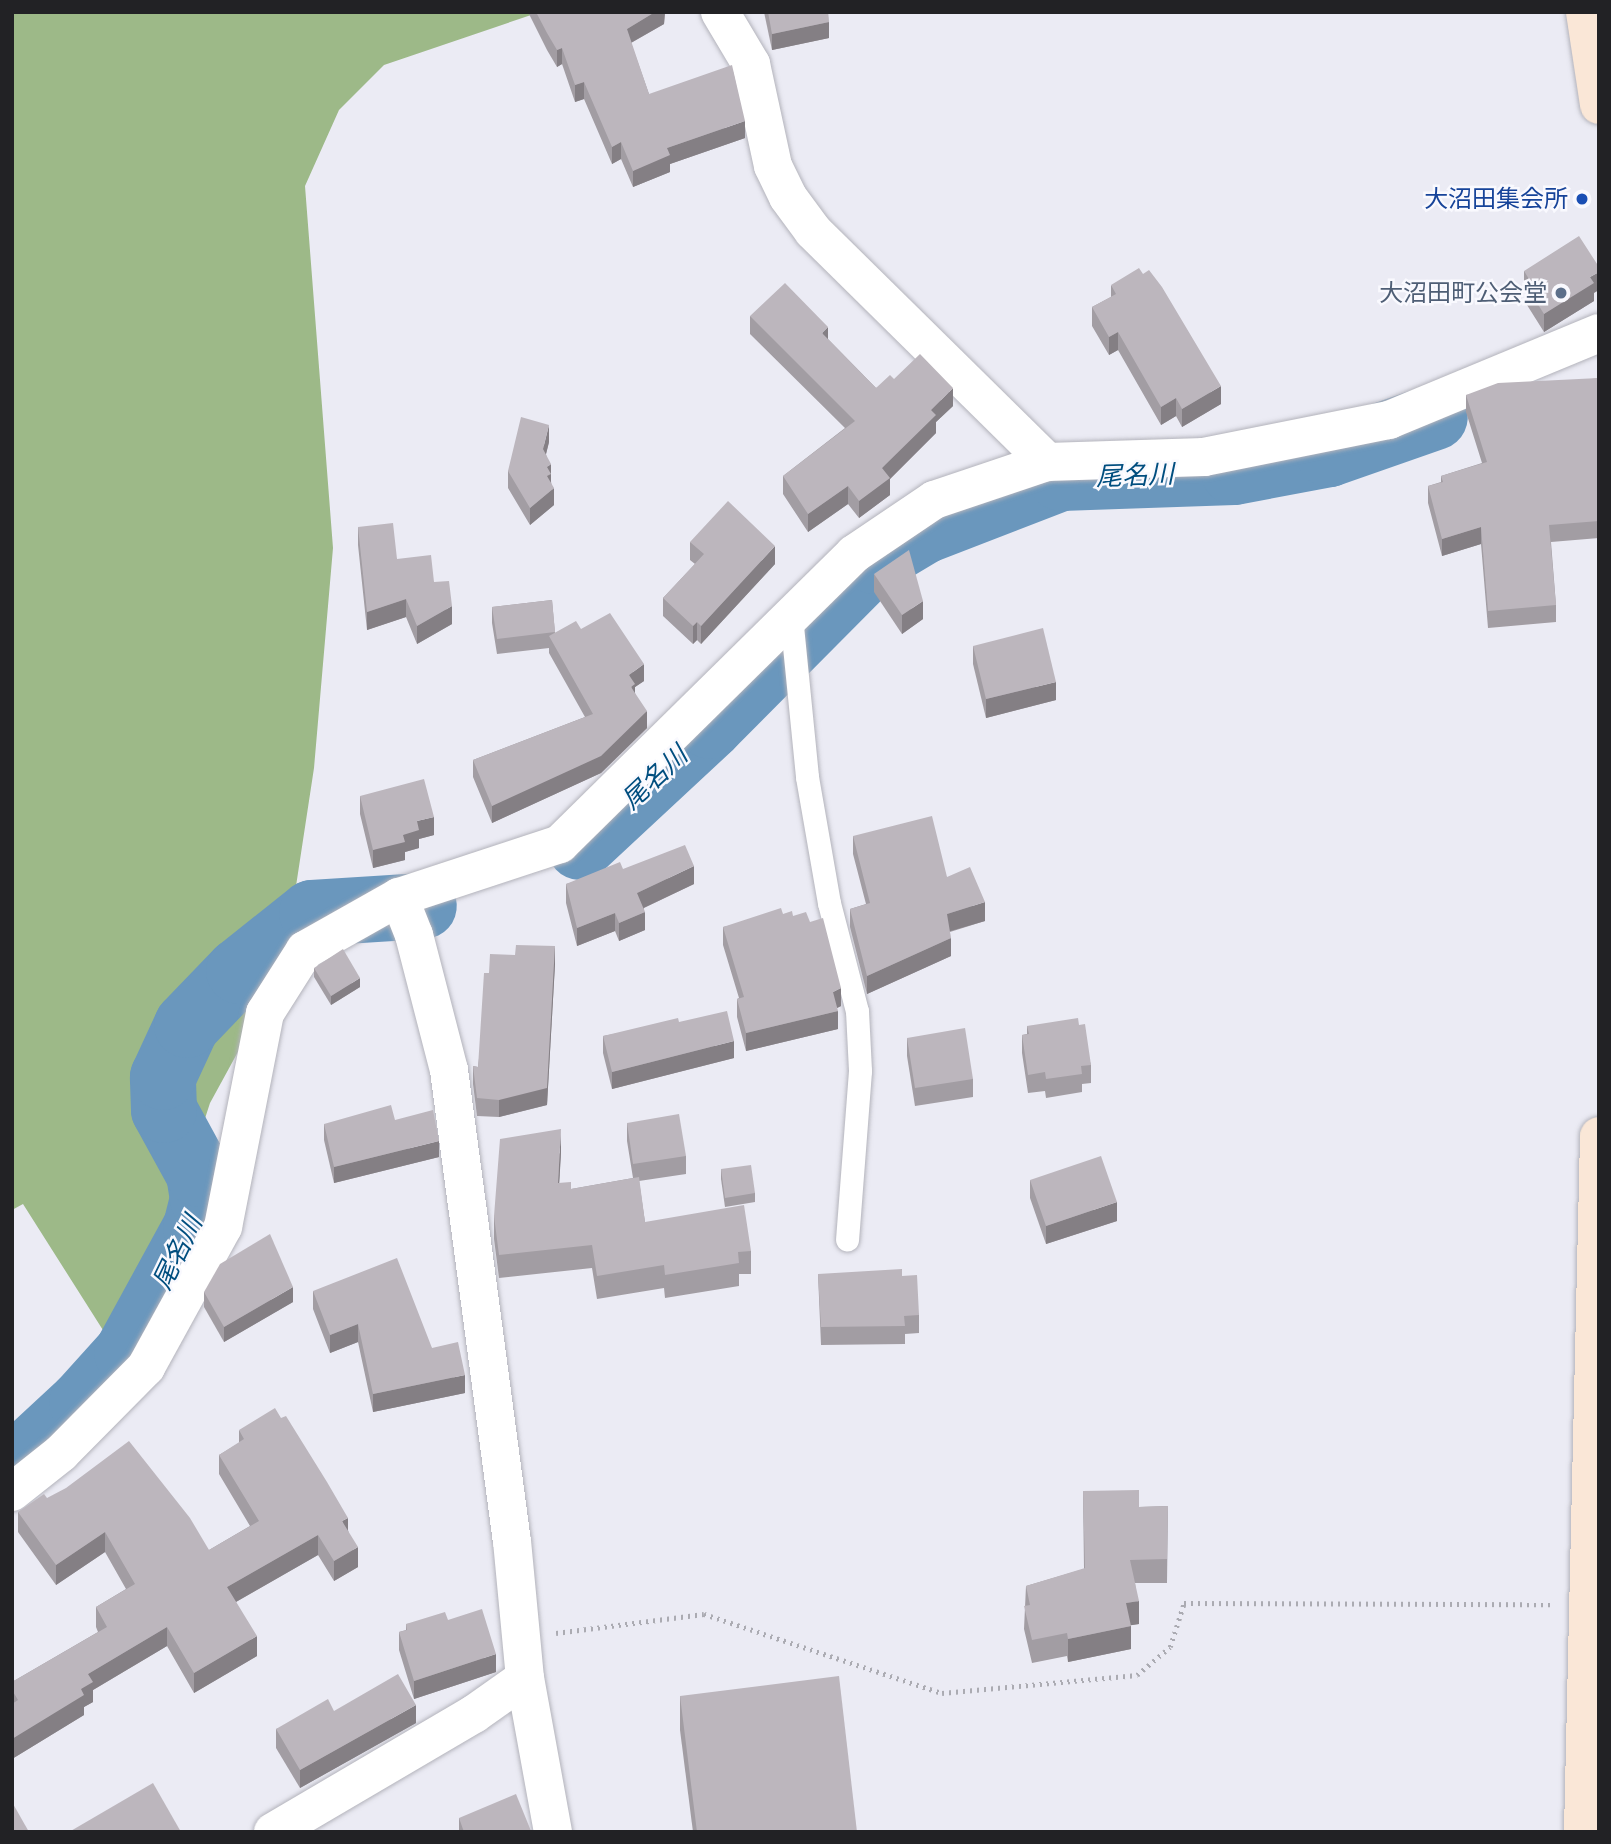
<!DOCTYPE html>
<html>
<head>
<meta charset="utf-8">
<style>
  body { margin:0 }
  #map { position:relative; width:1611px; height:1844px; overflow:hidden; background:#ebebf4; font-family:Cabin,"Noto Sans JP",sans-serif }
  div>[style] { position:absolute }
  .forest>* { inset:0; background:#9db988 }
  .river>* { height:66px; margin:-33px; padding:0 33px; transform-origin:33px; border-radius:33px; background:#6a97bd }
  .path>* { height:4.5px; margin-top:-2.25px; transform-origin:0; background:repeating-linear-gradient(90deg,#ababb2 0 2px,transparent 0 7px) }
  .roads { filter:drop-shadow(0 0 2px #b3b3bb) drop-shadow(0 0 2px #b3b3bb) }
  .lane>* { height:23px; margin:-11.5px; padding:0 11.5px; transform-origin:11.5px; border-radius:11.5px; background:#fff }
  .street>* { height:38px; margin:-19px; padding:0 19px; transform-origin:19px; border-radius:19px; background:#fff }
  .secondary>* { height:38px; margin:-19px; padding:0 19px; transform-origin:19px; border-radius:19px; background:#fae7d7 }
  .wall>* { inset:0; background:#a29da3 }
  .shaded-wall>* { inset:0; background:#847f84 }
  .building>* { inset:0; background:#bcb6bd }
  .dots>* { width:19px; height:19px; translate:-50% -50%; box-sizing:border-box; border:4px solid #f9f9fe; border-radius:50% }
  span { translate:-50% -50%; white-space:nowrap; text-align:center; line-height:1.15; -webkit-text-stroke:5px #f9f9fe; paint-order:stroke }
  .transit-label { font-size:24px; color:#164399 }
  .right { translate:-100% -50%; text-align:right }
  .service-label { font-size:24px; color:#4e5e75 }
  .water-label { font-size:26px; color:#004e7f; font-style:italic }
  .frame { position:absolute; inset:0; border:14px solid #222225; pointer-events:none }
</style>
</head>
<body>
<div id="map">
  <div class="forest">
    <i style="clip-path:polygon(12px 12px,540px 12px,384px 65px,339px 110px,305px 186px,333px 548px,314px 768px,289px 932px,256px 1019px,210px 1103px,177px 1205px,153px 1334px,127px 1368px,23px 1204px,12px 1210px)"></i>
  </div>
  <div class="river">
    <i style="left:580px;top:847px;width:178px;rotate:-42.9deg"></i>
    <i style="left:710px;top:726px;width:233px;rotate:-45.2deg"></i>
    <i style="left:874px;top:561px;width:58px;rotate:-31deg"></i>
    <i style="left:924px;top:531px;width:147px;rotate:-21.1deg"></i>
    <i style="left:1061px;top:478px;width:173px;rotate:-2deg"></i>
    <i style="left:1234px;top:472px;width:97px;rotate:-10.7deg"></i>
    <i style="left:1329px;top:454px;width:112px;rotate:-19.2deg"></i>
    <i style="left:12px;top:1468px;width:96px;rotate:-42.9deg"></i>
    <i style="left:82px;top:1403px;width:67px;rotate:-48deg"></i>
    <i style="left:127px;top:1353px;width:144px;rotate:-61.3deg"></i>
    <i style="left:196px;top:1227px;width:29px;rotate:-76deg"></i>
    <i style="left:203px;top:1199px;width:25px;rotate:-99deg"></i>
    <i style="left:199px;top:1174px;width:73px;rotate:-118.7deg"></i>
    <i style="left:164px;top:1110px;width:33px;rotate:-92deg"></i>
    <i style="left:163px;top:1077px;width:57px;rotate:-65.2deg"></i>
    <i style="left:187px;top:1025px;width:75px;rotate:-46.1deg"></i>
    <i style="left:239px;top:971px;width:93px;rotate:-38.5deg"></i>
    <i style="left:312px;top:913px;width:112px;rotate:-3.6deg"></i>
  </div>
  <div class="path">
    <i style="left:556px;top:1633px;width:149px;rotate:-7.3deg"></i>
    <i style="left:704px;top:1614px;width:251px;rotate:18.4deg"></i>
    <i style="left:942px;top:1693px;width:196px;rotate:-5.3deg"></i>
    <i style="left:1137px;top:1675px;width:43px;rotate:-40.3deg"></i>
    <i style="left:1170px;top:1647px;width:46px;rotate:-72.3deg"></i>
    <i style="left:1184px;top:1603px;width:367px;rotate:0.2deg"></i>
  </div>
  <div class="roads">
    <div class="lane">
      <i style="left:791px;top:616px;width:162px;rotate:84.3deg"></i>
      <i style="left:807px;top:777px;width:128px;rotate:80.1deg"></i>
      <i style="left:829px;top:903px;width:112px;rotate:75.5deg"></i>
      <i style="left:857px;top:1011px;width:60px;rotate:87.1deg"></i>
      <i style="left:860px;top:1071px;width:169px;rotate:94.4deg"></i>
    </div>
    <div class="street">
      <i style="left:720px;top:12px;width:61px;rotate:59.2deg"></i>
      <i style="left:751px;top:64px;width:104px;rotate:77.8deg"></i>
      <i style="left:773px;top:166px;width:34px;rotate:64deg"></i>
      <i style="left:788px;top:197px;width:42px;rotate:53.7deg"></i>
      <i style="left:813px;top:231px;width:329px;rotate:44.6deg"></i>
      <i style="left:399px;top:897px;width:41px;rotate:68.5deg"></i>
      <i style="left:414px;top:935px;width:139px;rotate:75.5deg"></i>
      <i style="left:449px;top:1070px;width:475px;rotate:82.4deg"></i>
      <i style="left:512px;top:1541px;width:138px;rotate:84.6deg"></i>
      <i style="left:525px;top:1678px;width:157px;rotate:79.7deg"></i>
      <i style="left:12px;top:1492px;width:63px;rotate:-38.5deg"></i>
      <i style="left:61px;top:1453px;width:121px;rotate:-45.3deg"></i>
      <i style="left:146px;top:1367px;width:160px;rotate:-61.2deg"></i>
      <i style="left:223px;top:1227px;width:218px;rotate:-78.9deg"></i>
      <i style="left:265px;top:1013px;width:75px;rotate:-57.6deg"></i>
      <i style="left:305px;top:950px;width:108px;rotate:-29.4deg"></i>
      <i style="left:399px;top:897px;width:169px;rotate:-18.2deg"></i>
      <i style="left:560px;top:844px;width:413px;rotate:-44.6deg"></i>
      <i style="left:854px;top:554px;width:97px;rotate:-34deg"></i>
      <i style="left:934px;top:500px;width:119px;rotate:-18.6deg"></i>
      <i style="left:1047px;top:462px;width:157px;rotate:-1.8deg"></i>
      <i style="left:1204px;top:457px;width:189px;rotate:-11.3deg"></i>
      <i style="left:1389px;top:420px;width:227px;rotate:-22.5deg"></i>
      <i style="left:273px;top:1832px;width:233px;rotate:-30.4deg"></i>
      <i style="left:474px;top:1714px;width:62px;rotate:-35.2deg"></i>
    </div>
    <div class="secondary">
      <i style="left:1585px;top:12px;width:94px;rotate:81.4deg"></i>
      <i style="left:1583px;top:1832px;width:696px;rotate:-88.68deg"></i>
    </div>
  </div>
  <div class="wall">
    <i style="clip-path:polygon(528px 12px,665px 12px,664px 24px,631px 43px,649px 94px,745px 138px,670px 164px,670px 172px,633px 187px,621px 159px,612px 164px,584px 99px,575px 102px,562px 64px,557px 67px,547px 50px)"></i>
    <i style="clip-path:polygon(764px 12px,828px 12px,829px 38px,772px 50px)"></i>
    <i style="clip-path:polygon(1524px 271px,1594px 293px,1594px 301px,1544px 332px,1527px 305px,1527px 293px,1524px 289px)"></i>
    <i style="clip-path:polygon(1111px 285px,1221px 404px,1182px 427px,1176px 416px,1161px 425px,1118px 350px,1109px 355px,1092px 326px,1092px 307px,1111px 297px)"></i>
    <i style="clip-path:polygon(750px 316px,828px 339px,876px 388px,894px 379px,953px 406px,936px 422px,936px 433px,890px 479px,890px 495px,859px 518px,848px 504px,808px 532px,783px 494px,783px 476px,845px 428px,750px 334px)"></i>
    <i style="clip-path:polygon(1599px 378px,1599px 538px,1551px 542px,1556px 605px,1556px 622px,1488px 628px,1481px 544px,1442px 556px,1428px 503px,1428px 486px,1441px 482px,1441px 476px,1482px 463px,1466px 412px,1466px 395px)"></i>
    <i style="clip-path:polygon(549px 442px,546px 454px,551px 481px,554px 505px,530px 525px,508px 488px,508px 471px)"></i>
    <i style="clip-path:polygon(358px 527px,397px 559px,434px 582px,452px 624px,417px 644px,406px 617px,367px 630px,358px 545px)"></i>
    <i style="clip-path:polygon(690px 542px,775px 564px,701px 644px,697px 640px,693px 644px,663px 616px,663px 598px,695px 564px,690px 560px)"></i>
    <i style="clip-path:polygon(874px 574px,923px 619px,902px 634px,874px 592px)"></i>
    <i style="clip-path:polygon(552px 600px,555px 633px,581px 629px,644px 681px,635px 687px,635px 693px,647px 728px,601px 773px,492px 823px,473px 777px,473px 760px,585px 717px,549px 653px,549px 648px,497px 654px,492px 623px,492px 607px)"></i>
    <i style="clip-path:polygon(973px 646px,1056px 700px,986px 718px,973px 664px)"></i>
    <i style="clip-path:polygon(360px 796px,434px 835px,419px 839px,419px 848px,405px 852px,405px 860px,373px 868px,360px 814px)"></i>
    <i style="clip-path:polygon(853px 836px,947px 877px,985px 921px,950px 932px,951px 956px,867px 994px,850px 927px,850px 909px,866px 904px,853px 854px)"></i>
    <i style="clip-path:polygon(623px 869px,694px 884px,644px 908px,645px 930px,619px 941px,615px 931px,577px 946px,566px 903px,566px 884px)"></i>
    <i style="clip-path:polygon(783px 914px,793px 916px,841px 1006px,837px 1008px,838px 1029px,746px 1051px,737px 1017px,737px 999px,739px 998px,723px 945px,723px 927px)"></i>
    <i style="clip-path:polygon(555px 964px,547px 1105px,499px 1117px,477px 1116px,473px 1084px,473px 1066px,478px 1067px,489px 973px)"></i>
    <i style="clip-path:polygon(314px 968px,360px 987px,331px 1005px,314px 977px)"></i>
    <i style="clip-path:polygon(679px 1022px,734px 1058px,612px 1089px,603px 1053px,603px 1036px)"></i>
    <i style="clip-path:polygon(1079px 1025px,1091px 1065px,1091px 1083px,1082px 1084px,1082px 1092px,1046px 1098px,1045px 1091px,1028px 1093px,1022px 1053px,1022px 1035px,1027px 1034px,1027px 1026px)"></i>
    <i style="clip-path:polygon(907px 1038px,973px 1079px,973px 1097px,915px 1106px,907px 1056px)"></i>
    <i style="clip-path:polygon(627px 1123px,686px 1156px,686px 1174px,639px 1181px,645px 1222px,751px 1251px,751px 1274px,739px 1274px,739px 1286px,665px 1298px,664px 1288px,597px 1299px,592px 1268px,499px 1278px,494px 1239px,494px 1216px,561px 1152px,559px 1183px,571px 1189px,633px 1178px,627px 1141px)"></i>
    <i style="clip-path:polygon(324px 1124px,439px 1157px,334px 1183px,324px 1140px)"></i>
    <i style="clip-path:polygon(721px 1169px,755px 1193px,755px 1202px,725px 1207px,721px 1179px)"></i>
    <i style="clip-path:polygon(1030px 1180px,1117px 1221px,1046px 1244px,1030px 1198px)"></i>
    <i style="clip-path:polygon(818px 1274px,902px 1276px,919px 1315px,919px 1333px,905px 1334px,905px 1344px,821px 1345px)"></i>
    <i style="clip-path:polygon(313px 1291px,432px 1348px,465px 1393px,373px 1412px,358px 1342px,330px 1353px,313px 1309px)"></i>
    <i style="clip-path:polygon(204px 1292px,293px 1302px,224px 1342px,204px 1307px)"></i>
    <i style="clip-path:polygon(239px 1430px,348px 1530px,358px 1567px,334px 1581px,318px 1555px,236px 1602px,257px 1656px,194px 1693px,167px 1646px,93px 1690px,93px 1702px,84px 1707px,84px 1715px,12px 1759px,12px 1682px,98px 1632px,96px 1627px,96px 1607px,126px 1589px,105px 1552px,56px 1585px,18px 1532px,18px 1512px,47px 1498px,209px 1550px,250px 1526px,219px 1474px,219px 1455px,239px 1443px)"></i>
    <i style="clip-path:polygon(1083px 1491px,1139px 1507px,1168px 1506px,1167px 1583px,1135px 1583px,1139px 1624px,1131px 1625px,1131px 1649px,1068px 1662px,1067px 1656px,1032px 1663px,1024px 1629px,1026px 1586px,1084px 1569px)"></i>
    <i style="clip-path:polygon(448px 1620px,496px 1672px,414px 1699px,399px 1650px,399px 1632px,406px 1630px,406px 1624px)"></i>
    <i style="clip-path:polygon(680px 1696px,857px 1832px,693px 1832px,680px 1730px)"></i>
    <i style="clip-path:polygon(334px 1711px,416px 1723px,300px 1788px,276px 1748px,276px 1729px)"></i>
    <i style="clip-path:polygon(459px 1818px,531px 1832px,459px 1832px)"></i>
  </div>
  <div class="shaded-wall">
    <i style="clip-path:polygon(655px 12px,665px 12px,664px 24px,627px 45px,627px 29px)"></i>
    <i style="clip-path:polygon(829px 22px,829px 38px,772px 50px,772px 34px)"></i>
    <i style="clip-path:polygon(562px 48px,562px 64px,557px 67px,557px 50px)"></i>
    <i style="clip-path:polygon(584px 82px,584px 99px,575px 102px,575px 85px)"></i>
    <i style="clip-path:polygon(745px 121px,745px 138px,670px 164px,670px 172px,633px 187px,633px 171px,667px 148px)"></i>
    <i style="clip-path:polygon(621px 142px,621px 159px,612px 164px,612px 147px)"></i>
    <i style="clip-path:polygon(1599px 272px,1599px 290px,1594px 293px,1594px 301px,1544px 332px,1544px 314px,1590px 277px)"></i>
    <i style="clip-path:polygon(828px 327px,828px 344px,822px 333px)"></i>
    <i style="clip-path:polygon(1118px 332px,1118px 350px,1109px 355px,1109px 337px)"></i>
    <i style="clip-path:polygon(1221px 386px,1221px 404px,1182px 427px,1182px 409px)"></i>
    <i style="clip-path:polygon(953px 388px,953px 406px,936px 422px,936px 433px,890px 479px,890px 495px,859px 518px,859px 501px,882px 468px,931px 410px)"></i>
    <i style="clip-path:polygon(1176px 398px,1176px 416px,1161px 425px,1161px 407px)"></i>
    <i style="clip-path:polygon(549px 425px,549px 442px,543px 466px,543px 449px)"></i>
    <i style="clip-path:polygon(551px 464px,551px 481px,547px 493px,547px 467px)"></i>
    <i style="clip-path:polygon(848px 486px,848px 504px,808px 532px,808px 514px)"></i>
    <i style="clip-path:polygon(554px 488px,554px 505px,530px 525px,530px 508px)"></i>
    <i style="clip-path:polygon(1481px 527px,1481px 544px,1442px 556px,1442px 539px)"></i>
    <i style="clip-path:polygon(775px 546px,775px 564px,701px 644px,701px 626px)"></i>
    <i style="clip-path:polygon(406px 599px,406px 617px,367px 630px,367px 612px)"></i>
    <i style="clip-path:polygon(923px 601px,923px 619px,902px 634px,902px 615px)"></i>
    <i style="clip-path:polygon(452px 606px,452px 624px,417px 644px,417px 626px)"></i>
    <i style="clip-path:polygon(697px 622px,697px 640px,693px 644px,693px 626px)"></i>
    <i style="clip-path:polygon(644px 664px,644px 681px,635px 687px,635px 701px,629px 675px)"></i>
    <i style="clip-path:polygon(1056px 682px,1056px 700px,986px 718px,986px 699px)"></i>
    <i style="clip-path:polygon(647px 711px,647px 728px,601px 773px,492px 823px,492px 806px)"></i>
    <i style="clip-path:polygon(434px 817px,434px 835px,419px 839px,419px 848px,405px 852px,405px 860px,373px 868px,373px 850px,403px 835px,417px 821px)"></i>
    <i style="clip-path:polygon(694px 866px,694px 884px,637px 911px,637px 893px)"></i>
    <i style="clip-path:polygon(985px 902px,985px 921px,947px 932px,947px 914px)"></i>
    <i style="clip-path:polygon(645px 912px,645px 930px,619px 941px,619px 923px)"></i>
    <i style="clip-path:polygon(615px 913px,615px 931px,577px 946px,577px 928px)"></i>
    <i style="clip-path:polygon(951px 938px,951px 956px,867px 994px,867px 976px)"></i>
    <i style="clip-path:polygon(555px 946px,555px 964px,547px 1105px,499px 1117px,499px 1100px)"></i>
    <i style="clip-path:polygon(360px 978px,360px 987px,331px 1005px,331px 996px)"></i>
    <i style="clip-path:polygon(841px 988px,841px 1006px,833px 1010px,833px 992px)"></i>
    <i style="clip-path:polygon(838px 1011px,838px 1029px,746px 1051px,746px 1033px)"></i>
    <i style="clip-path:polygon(734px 1041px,734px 1058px,612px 1089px,612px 1072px)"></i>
    <i style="clip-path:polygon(561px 1129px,561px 1152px,558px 1206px,558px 1183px)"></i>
    <i style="clip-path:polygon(439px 1141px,439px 1157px,334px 1183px,334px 1167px)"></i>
    <i style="clip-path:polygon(1117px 1202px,1117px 1221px,1046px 1244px,1046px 1226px)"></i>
    <i style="clip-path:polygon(293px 1287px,293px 1302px,224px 1342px,224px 1327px)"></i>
    <i style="clip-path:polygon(358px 1324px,358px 1342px,330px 1353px,330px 1335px)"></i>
    <i style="clip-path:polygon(465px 1375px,465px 1393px,373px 1412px,373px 1394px)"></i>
    <i style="clip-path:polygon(348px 1518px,348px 1537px,342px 1521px)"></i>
    <i style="clip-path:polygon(105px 1532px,105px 1552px,56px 1585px,56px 1565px)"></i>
    <i style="clip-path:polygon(318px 1535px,318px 1555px,227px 1607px,227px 1587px)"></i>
    <i style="clip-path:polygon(358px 1547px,358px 1567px,334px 1581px,334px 1561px)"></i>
    <i style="clip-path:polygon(1139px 1601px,1139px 1624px,1126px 1626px,1126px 1603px)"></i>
    <i style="clip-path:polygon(1131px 1626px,1131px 1649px,1068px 1662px,1068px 1639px)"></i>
    <i style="clip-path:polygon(167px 1627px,167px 1646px,93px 1690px,93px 1702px,84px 1707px,84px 1715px,12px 1759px,12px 1739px,81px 1689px,88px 1674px)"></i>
    <i style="clip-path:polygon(257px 1636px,257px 1656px,194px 1693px,194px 1673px)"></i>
    <i style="clip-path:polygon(496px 1654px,496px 1672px,414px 1699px,414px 1681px)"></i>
    <i style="clip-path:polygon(416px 1705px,416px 1723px,300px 1788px,300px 1770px)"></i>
  </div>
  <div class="building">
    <i style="clip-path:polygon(536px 12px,655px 12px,627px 29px,649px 94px,732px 65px,745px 121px,667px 148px,670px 155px,633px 171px,621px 142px,612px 147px,584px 82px,575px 85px,562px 48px,557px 50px,547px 33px)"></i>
    <i style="clip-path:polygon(768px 12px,828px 12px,829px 22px,772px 34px)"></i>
    <i style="clip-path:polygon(1579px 236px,1599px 267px,1599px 272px,1590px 277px,1594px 283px,1544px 314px,1527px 287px,1532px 284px,1524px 271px)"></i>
    <i style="clip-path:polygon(1139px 268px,1143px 274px,1149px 270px,1162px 287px,1221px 386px,1182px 409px,1176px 398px,1161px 407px,1118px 332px,1109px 337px,1092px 307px,1116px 294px,1111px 285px)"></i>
    <i style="clip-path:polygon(785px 283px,828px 327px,822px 333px,876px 388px,890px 375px,894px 379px,920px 354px,953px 388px,931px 410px,936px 415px,882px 468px,890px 478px,859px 501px,848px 486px,808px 514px,783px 476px,855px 421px,750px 316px)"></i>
    <i style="clip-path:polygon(1599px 378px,1599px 521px,1549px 525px,1556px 605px,1488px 611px,1481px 527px,1442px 539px,1428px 486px,1443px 482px,1441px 476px,1487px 462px,1466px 395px,1498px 383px)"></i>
    <i style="clip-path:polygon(521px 417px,549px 425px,543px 449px,551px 464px,547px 467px,551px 474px,547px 476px,554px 488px,530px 508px,508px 471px)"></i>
    <i style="clip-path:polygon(728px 501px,775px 546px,701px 626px,697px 622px,693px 626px,663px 598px,704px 554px,690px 542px)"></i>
    <i style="clip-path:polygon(393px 523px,397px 559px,431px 555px,434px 582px,449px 581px,452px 606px,417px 626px,406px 599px,367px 612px,358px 527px)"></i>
    <i style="clip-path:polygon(909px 550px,923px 601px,902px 615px,874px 574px)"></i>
    <i style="clip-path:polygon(552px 600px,555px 632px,497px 639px,492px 607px)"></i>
    <i style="clip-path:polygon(610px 613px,644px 664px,629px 675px,635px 684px,631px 687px,647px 711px,601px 756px,492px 806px,473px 760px,593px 714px,549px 636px,576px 621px,581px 629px)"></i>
    <i style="clip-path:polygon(1043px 628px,1056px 682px,986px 699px,973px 646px)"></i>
    <i style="clip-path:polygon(424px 779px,434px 817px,417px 821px,419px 830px,403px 835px,405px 842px,373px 850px,360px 796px)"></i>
    <i style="clip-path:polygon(932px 816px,947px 877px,970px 867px,985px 902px,947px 914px,951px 938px,867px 976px,850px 909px,870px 903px,853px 836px)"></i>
    <i style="clip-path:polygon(685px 845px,694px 866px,637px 893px,645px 912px,619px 923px,615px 913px,577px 928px,566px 884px,620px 862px,623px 869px)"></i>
    <i style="clip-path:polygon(781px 908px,783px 914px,792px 911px,793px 916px,806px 912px,810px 922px,823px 918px,841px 988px,833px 992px,838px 1011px,746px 1033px,737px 999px,744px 997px,723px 927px)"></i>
    <i style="clip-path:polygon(516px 945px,555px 946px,547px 1088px,499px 1100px,477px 1098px,473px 1066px,478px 1067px,484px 973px,489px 973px,490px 954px,515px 955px)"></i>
    <i style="clip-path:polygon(343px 949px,360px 978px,331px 996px,314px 968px)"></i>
    <i style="clip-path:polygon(727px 1011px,734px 1041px,612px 1072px,603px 1036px,678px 1018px,679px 1022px)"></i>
    <i style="clip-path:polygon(1078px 1018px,1079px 1025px,1085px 1024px,1091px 1065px,1081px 1066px,1082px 1074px,1046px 1079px,1045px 1072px,1028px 1075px,1022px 1035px,1029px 1034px,1027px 1026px)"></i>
    <i style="clip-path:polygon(965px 1028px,973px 1079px,915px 1088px,907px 1038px)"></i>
    <i style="clip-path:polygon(391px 1105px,395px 1120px,433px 1110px,439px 1141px,334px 1167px,324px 1124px)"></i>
    <i style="clip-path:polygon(679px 1114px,686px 1156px,633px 1164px,627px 1123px)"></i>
    <i style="clip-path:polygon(561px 1129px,558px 1183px,571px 1182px,571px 1189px,639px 1177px,645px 1222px,744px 1205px,751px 1251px,738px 1252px,739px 1263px,665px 1275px,664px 1265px,597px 1276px,592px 1245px,499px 1255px,494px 1216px,500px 1139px)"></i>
    <i style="clip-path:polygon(1101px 1156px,1117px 1202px,1046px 1226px,1030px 1180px)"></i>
    <i style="clip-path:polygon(751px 1165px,755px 1193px,725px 1198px,721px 1169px)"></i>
    <i style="clip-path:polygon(270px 1234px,293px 1287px,224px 1327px,204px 1292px,220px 1264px)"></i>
    <i style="clip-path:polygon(397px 1258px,432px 1348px,458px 1342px,465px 1375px,373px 1394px,358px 1324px,330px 1335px,313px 1291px)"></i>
    <i style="clip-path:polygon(902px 1269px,902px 1276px,917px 1275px,919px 1315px,904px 1316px,905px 1326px,821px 1327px,818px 1274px)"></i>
    <i style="clip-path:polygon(275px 1408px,281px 1418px,286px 1416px,327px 1482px,348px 1518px,342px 1521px,358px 1547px,334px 1561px,318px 1535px,227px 1587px,257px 1636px,194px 1673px,167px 1627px,88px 1674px,93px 1682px,81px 1689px,84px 1695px,12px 1739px,12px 1704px,18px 1700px,12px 1690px,12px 1682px,107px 1627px,96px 1607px,135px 1584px,105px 1532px,56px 1565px,18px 1512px,44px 1494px,47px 1498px,66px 1488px,129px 1441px,190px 1518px,209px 1550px,259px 1521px,219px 1455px,244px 1439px,239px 1430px)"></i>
    <i style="clip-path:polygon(1139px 1490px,1139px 1507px,1168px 1506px,1167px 1559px,1130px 1560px,1139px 1601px,1126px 1603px,1131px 1626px,1068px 1639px,1067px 1633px,1032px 1640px,1024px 1606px,1030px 1605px,1026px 1586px,1085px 1568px,1083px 1491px)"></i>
    <i style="clip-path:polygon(482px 1609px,496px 1654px,414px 1681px,399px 1632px,407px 1630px,406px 1624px,445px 1612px,448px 1620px)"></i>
    <i style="clip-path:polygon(398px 1674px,416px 1705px,300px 1770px,276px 1729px,328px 1699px,334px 1711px)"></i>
    <i style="clip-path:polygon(839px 1676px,857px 1832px,697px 1832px,680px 1696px)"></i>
    <i style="clip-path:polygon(153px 1783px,181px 1832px,69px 1832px)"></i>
    <i style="clip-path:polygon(516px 1794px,531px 1831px,531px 1832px,464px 1832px,459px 1818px)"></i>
    <i style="clip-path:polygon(12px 1802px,29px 1832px,12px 1832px)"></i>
  </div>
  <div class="dots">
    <i style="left:1582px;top:199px;background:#1a4fb4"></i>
    <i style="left:1561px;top:293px;background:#5c6f8a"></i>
  </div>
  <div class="transit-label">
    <span class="right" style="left:1568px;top:199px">大沼田集会所</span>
  </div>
  <div class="service-label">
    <span class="right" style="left:1547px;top:293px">大沼田町公会堂</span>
  </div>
  <div class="water-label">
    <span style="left:1135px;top:476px;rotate:-2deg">尾名川</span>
    <span style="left:655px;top:778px;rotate:-43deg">尾名川</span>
    <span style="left:178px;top:1253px;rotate:-64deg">尾名川</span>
  </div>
  <div class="frame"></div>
</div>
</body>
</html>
